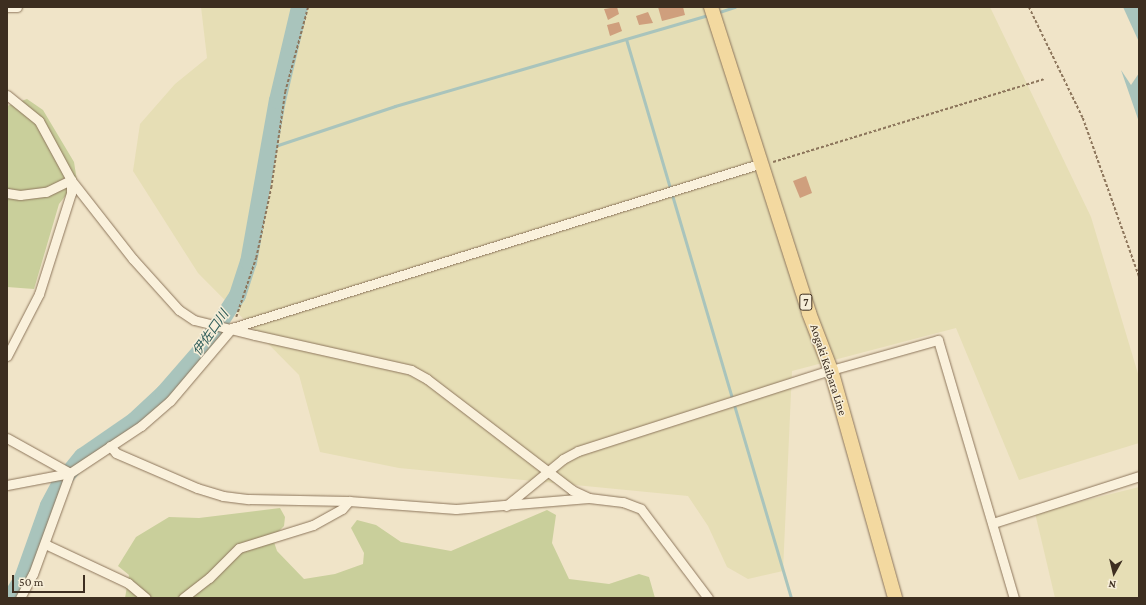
<!DOCTYPE html>
<html>
<head>
<meta charset="utf-8">
<style>
  body { margin:0 }
  #map { position:relative; width:1146px; height:605px; overflow:hidden; background:#f0e4c8; font-family:"Crimson Pro","Noto Sans JP",serif }
  div>[style] { position:absolute }
  .farmland>* { inset:0; background:#e6deb5 }
  .green>* { inset:0; background:#c9cf9b }
  .water>* { inset:0; background:#a9c4bc }
  .stream>* { height:3px; margin:-1.5px; padding:0 1.5px; transform-origin:1.5px; border-radius:1.5px; background:#a9c4bc }
  .river>* { height:17px; margin:-8.5px; padding:0 8.5px; transform-origin:8.5px; border-radius:8.5px; background:#a9c4bc }
  .building>* { inset:0; background:#cf9f7d }
  .path>* { height:1.5px; margin-top:-0.75px; transform-origin:0; background:repeating-linear-gradient(90deg,#8d765c 0 3px,transparent 0 5px) }
  .roads { filter:drop-shadow(0 0 1px #8d765c) drop-shadow(0 0 1px #8d765c) }
  .street>* { height:9px; margin:-4.5px; padding:0 4.5px; transform-origin:4.5px; border-radius:4.5px; background:#faf1dc }
  .primary>* { height:14px; margin:-7px; padding:0 7px; transform-origin:7px; border-radius:7px; background:#f3d9a0 }
  span { translate:-50% -50%; white-space:nowrap; text-align:center; line-height:1.15; -webkit-text-stroke:3px #f7eed8; paint-order:stroke }
  .shield-label span { padding:1px 3px; background:#f7eed8; border:1px solid; border-radius:3px; -webkit-text-stroke-width:0 }
  .shield-label { font-size:11px; color:#3d2e20; font-weight:700 }
  .street-label { font-size:12px; color:#3d2e20 }
  .water-label { font-size:13px; color:#2f5d5a; font-style:italic }
  .frame { position:absolute; inset:0; border:8px solid #3d2e20; pointer-events:none }
  .north { position:absolute; left:1094px; top:553px; width:40px; height:40px; -webkit-text-stroke:3px #f7eed8; paint-order:stroke; rotate:188deg; font-size:11px; font-weight:700; line-height:16px; text-align:center; color:#3d2e20 }
  .north::after { content:''; display:block; margin:auto; width:14px; height:18px; background:#3d2e20; clip-path:polygon(50% 0,100% 100%,50% 72%,0 100%) }
  .scale { position:absolute; left:12px; top:575px; width:73px; height:18px; box-sizing:border-box; border:2px solid #3d2e20; border-top:0; padding-left:5px; font-size:12px; line-height:14px; white-space:nowrap; color:#3d2e20; -webkit-text-stroke:3px #f7eed8; paint-order:stroke }
</style>
</head>
<body>
<div id="map">
  <div class="farmland">
    <i style="clip-path:polygon(201px 7px,990px 7px,1091px 217px,1139px 377px,1139px 443px,1019px 480px,956px 328px,792px 371px,783px 571px,748px 579px,727px 567px,708px 526px,688px 496px,399px 468px,320px 452px,299px 375px,198px 273px,133px 171px,140px 124px,175px 84px,207px 58px)"></i>
    <i style="clip-path:polygon(1139px 487px,1139px 598px,1055px 598px,1035px 513px)"></i>
  </div>
  <div class="green">
    <i style="clip-path:polygon(27px 99px,43px 110px,74px 162px,77px 181px,59px 204px,34px 289px,7px 287px,7px 106px)"></i>
    <i style="clip-path:polygon(280px 508px,285px 517px,284px 526px,277px 533px,274px 542px,277px 551px,304px 579px,335px 574px,363px 564px,364px 553px,351px 528px,357px 520px,376px 525px,401px 542px,451px 551px,547px 510px,556px 515px,552px 543px,569px 579px,609px 584px,639px 574px,649px 577px,655px 598px,125px 598px,129px 575px,118px 566px,136px 537px,169px 517px,199px 518px)"></i>
  </div>
  <div class="water">
    <i style="clip-path:polygon(1123px 7px,1139px 7px,1139px 42px)"></i>
    <i style="clip-path:polygon(1121px 70px,1131px 85px,1139px 73px,1139px 122px)"></i>
  </div>
  <div class="stream">
    <i style="left:716px;top:13px;width:20px;rotate:-18deg"></i>
    <i style="left:626px;top:39px;width:583px;rotate:73.55deg"></i>
    <i style="left:269px;top:148px;width:133px;rotate:-18.4deg"></i>
    <i style="left:395px;top:106px;width:327px;rotate:-16.2deg"></i>
  </div>
  <div class="river">
    <i style="left:10px;top:598px;width:23px;rotate:-59deg"></i>
    <i style="left:22px;top:578px;width:77px;rotate:-70.4deg"></i>
    <i style="left:48px;top:505px;width:24px;rotate:-62deg"></i>
    <i style="left:59px;top:484px;width:36px;rotate:-51deg"></i>
    <i style="left:82px;top:456px;width:63px;rotate:-34.7deg"></i>
    <i style="left:134px;top:420px;width:40px;rotate:-43deg"></i>
    <i style="left:163px;top:393px;width:61px;rotate:-49deg"></i>
    <i style="left:203px;top:347px;width:62px;rotate:-56.8deg"></i>
    <i style="left:237px;top:295px;width:35px;rotate:-72deg"></i>
    <i style="left:248px;top:262px;width:165px;rotate:-79.9deg"></i>
    <i style="left:277px;top:100px;width:96px;rotate:-76.7deg"></i>
  </div>
  <div class="building">
    <i style="clip-path:polygon(617px 7px,619px 14px,608px 20px,604px 9px)"></i>
    <i style="clip-path:polygon(658px 7px,683px 7px,685px 15px,662px 21px)"></i>
    <i style="clip-path:polygon(648px 12px,653px 23px,639px 25px,636px 16px)"></i>
    <i style="clip-path:polygon(619px 22px,622px 31px,610px 36px,607px 25px)"></i>
    <i style="clip-path:polygon(806px 176px,812px 193px,800px 198px,793px 181px)"></i>
  </div>
  <div class="path">
    <i style="left:1029px;top:7px;width:123px;rotate:64.1deg"></i>
    <i style="left:1083px;top:118px;width:168px;rotate:70.5deg"></i>
    <i style="left:773px;top:162px;width:283px;rotate:-17deg"></i>
    <i style="left:236px;top:317px;width:62px;rotate:-71.3deg"></i>
    <i style="left:256px;top:258px;width:72px;rotate:-77.9deg"></i>
    <i style="left:271px;top:188px;width:97px;rotate:-81.7deg"></i>
    <i style="left:285px;top:92px;width:88px;rotate:-74.9deg"></i>
  </div>
  <div class="roads">
    <div class="street">
      <i style="left:7px;top:7px;width:10px"></i>
      <i style="left:7px;top:95px;width:41px;rotate:39.1deg"></i>
      <i style="left:39px;top:121px;width:67px;rotate:61.5deg"></i>
      <i style="left:71px;top:180px;width:100px;rotate:51.9deg"></i>
      <i style="left:133px;top:259px;width:69px;rotate:48deg"></i>
      <i style="left:179px;top:310px;width:18px;rotate:34deg"></i>
      <i style="left:194px;top:320px;width:63px;rotate:13.8deg"></i>
      <i style="left:255px;top:335px;width:160px;rotate:12.6deg"></i>
      <i style="left:411px;top:370px;width:18px;rotate:29deg"></i>
      <i style="left:427px;top:379px;width:183px;rotate:37.4deg"></i>
      <i style="left:572px;top:490px;width:19px;rotate:25deg"></i>
      <i style="left:589px;top:498px;width:34px;rotate:7deg"></i>
      <i style="left:623px;top:502px;width:19px;rotate:21deg"></i>
      <i style="left:641px;top:509px;width:111px;rotate:53deg"></i>
      <i style="left:7px;top:193px;width:13px;rotate:9deg"></i>
      <i style="left:20px;top:195px;width:26px;rotate:-7deg"></i>
      <i style="left:46px;top:192px;width:28px;rotate:-26deg"></i>
      <i style="left:7px;top:356px;width:70px;rotate:-62.7deg"></i>
      <i style="left:39px;top:294px;width:106px;rotate:-72.4deg"></i>
      <i style="left:71px;top:193px;width:13px;rotate:-90deg"></i>
      <i style="left:7px;top:438px;width:72px;rotate:29.1deg"></i>
      <i style="left:110px;top:446px;width:9px;rotate:49deg"></i>
      <i style="left:116px;top:453px;width:88px;rotate:23.4deg"></i>
      <i style="left:197px;top:488px;width:27px;rotate:17deg"></i>
      <i style="left:223px;top:496px;width:26px;rotate:7deg"></i>
      <i style="left:249px;top:499px;width:100px;rotate:1.1deg"></i>
      <i style="left:349px;top:501px;width:107px;rotate:4.3deg"></i>
      <i style="left:456px;top:509px;width:133px;rotate:-4.7deg"></i>
      <i style="left:7px;top:485px;width:64px;rotate:-10.8deg"></i>
      <i style="left:70px;top:473px;width:85px;rotate:-33.5deg"></i>
      <i style="left:141px;top:426px;width:38px;rotate:-41deg"></i>
      <i style="left:170px;top:401px;width:96px;rotate:-49.7deg"></i>
      <i style="left:232px;top:328px;width:555px;rotate:-17.29deg"></i>
      <i style="left:506px;top:506px;width:74px;rotate:-39.5deg"></i>
      <i style="left:563px;top:459px;width:17px;rotate:-28deg"></i>
      <i style="left:578px;top:451px;width:266px;rotate:-17.8deg"></i>
      <i style="left:831px;top:370px;width:111px;rotate:-15.7deg"></i>
      <i style="left:938px;top:340px;width:269px;rotate:73.6deg"></i>
      <i style="left:993px;top:523px;width:153px;rotate:-17.8deg"></i>
      <i style="left:45px;top:544px;width:92px;rotate:25.2deg"></i>
      <i style="left:128px;top:583px;width:23px;rotate:40deg"></i>
      <i style="left:20px;top:598px;width:27px;rotate:-62deg"></i>
      <i style="left:33px;top:574px;width:108px;rotate:-69.9deg"></i>
      <i style="left:183px;top:598px;width:33px;rotate:-38deg"></i>
      <i style="left:209px;top:578px;width:42px;rotate:-45deg"></i>
      <i style="left:239px;top:548px;width:77px;rotate:-17.3deg"></i>
      <i style="left:313px;top:525px;width:33px;rotate:-29deg"></i>
      <i style="left:342px;top:509px;width:11px;rotate:-49deg"></i>
    </div>
    <div class="primary">
      <i style="left:711px;top:7px;width:321px;rotate:72.2deg"></i>
      <i style="left:809px;top:313px;width:61px;rotate:68.9deg"></i>
      <i style="left:831px;top:370px;width:237px;rotate:74.3deg"></i>
    </div>
  </div>
  <div class="shield-label">
    <span style="left:806px;top:302px">7</span>
  </div>
  <div class="street-label">
    <span style="left:828px;top:370px;rotate:72deg">Aogaki Kaibara Line</span>
  </div>
  <div class="water-label">
    <span style="left:211px;top:333px;rotate:-55deg">伊佐口川</span>
  </div>
  <div class="frame"></div>
  <div class="north">N</div>
  <div class="scale">50 m</div>
</div>
</body>
</html>
